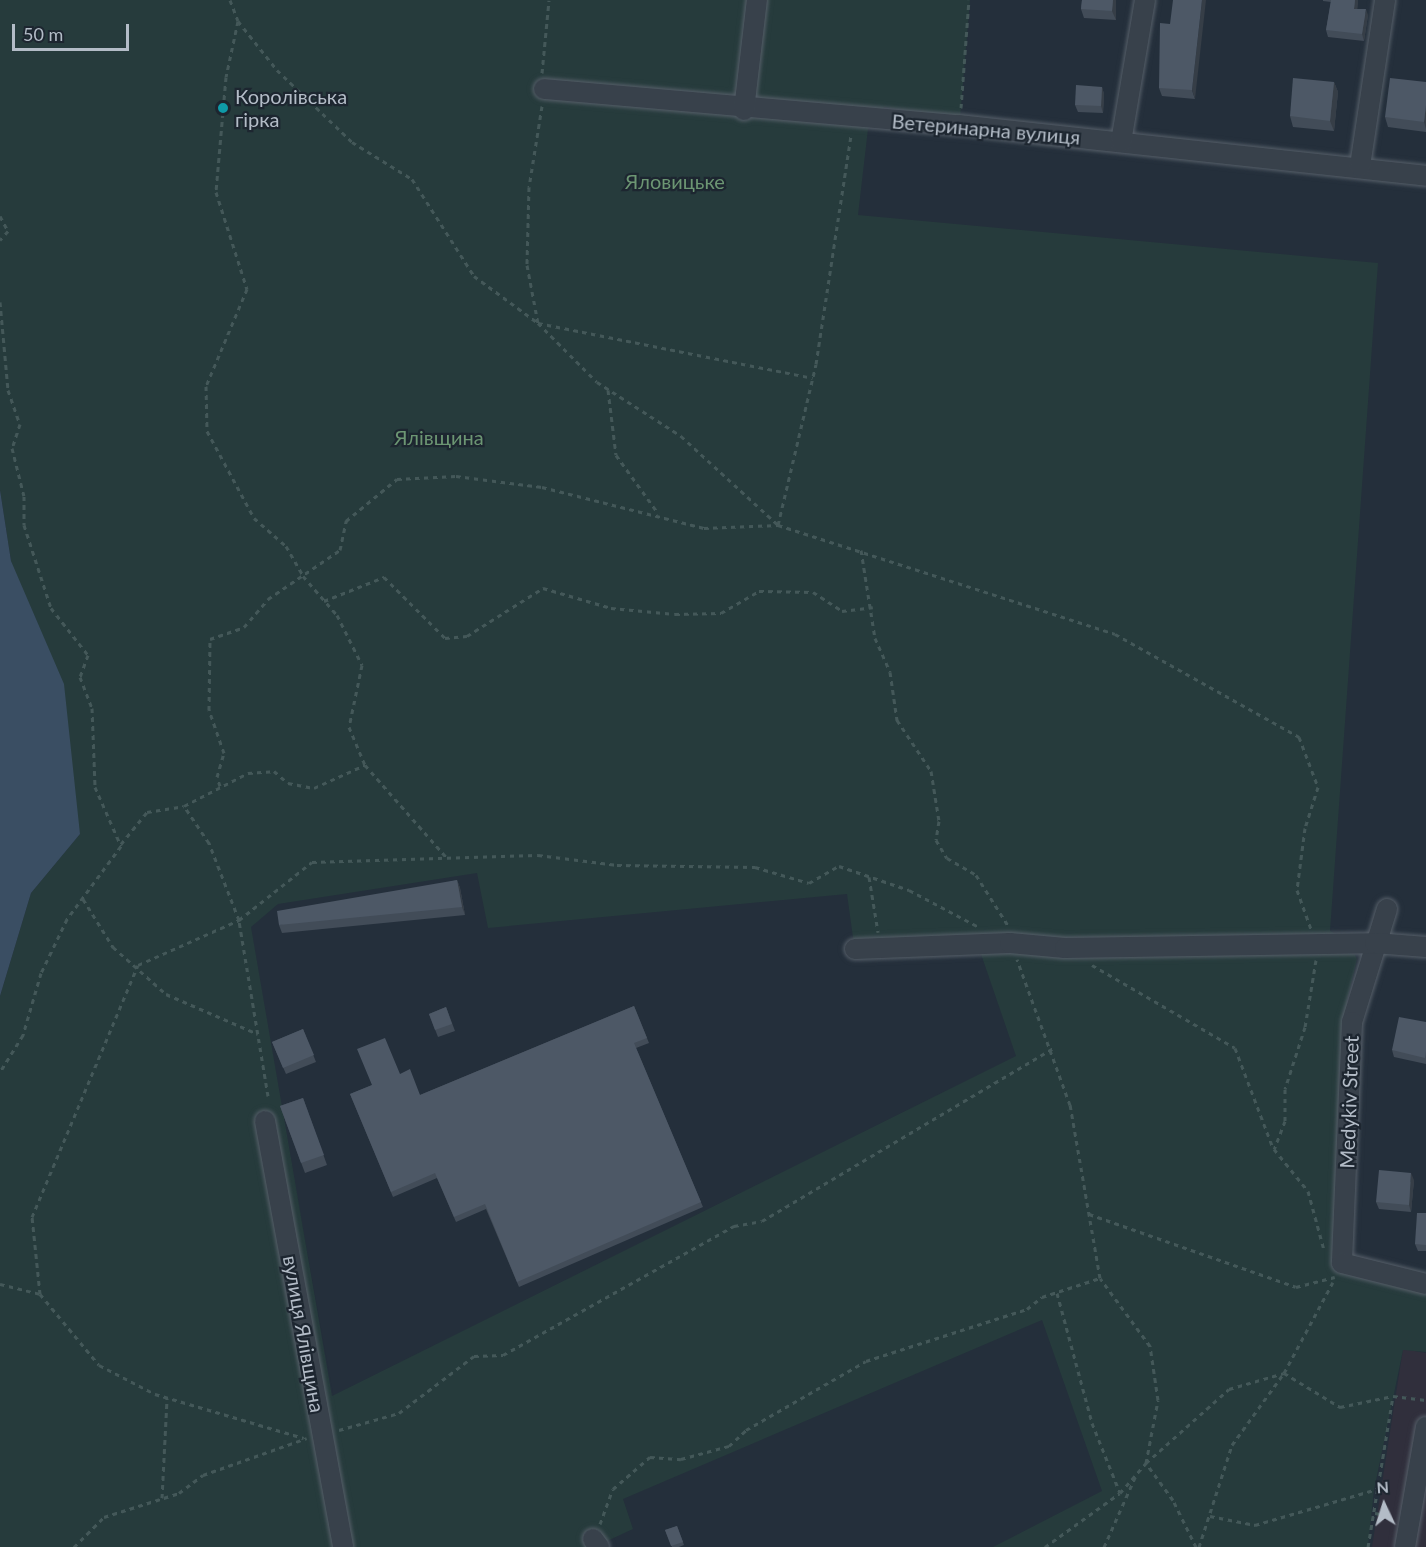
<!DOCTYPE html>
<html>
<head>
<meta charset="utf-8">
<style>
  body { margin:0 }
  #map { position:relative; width:1426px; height:1547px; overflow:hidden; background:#242f3b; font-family:Lato,sans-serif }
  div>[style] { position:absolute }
  .medical>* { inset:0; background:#302f3c }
  .green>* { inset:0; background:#263b3c }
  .water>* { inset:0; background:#3a4e63 }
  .path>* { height:3px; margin-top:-1.5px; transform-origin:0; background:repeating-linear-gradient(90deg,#445859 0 4.5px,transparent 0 9px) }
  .roads { filter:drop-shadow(0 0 2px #565f69) drop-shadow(0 0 2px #565f69) }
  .minor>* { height:20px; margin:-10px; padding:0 10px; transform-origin:10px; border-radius:10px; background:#38414b }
  .wall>* { inset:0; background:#424c58 }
  .shaded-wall>* { inset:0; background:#363e47 }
  .building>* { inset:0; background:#4d5866 }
  .dots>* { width:16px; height:16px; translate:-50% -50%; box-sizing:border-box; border:3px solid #1d2630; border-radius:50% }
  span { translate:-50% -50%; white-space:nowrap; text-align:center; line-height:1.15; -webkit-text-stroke:4.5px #1d2630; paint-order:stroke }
  .poi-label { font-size:20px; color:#b3bcc7 }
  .left { translate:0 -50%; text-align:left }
  .street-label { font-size:20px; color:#b3bcc7 }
  .park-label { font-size:20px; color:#6c9673 }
  .north { position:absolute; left:1354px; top:1475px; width:60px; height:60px; -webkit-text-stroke:4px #1d2630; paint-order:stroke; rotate:356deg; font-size:16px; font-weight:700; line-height:24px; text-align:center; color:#b3bcc7 }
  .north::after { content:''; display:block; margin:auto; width:21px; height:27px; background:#b3bcc7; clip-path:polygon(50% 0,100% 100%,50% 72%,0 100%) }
  .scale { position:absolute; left:12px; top:24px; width:117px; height:27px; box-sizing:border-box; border:3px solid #b3bcc7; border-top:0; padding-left:8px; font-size:18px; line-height:21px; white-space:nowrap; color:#b3bcc7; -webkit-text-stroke:4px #1d2630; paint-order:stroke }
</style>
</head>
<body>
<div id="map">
  <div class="medical">
    <i style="clip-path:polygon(1403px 1349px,1426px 1353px,1426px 1547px,1372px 1547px)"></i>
  </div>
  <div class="green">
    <i style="clip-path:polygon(evenodd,0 0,970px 0,960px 119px,884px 107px,868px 129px,858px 215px,1378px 263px,1330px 931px,1347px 940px,1357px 959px,1347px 1001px,1346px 1274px,1426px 1293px,1426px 1352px,1403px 1350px,1374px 1490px,1368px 1547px,993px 1547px,1102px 1491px,1042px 1320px,623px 1499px,633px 1529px,594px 1547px,0 1547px,0 996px,31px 893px,80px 834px,11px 561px,0 490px,0 0,477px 873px,488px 928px,847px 894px,856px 959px,981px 954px,1016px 1056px,332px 1396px,251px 927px,278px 904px,477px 873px)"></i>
  </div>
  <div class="water">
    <i style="clip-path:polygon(0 490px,11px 561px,64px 684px,80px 834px,31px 893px,0 996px)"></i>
  </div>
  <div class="path">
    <i style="left:230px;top:0;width:22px;rotate:69deg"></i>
    <i style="left:238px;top:21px;width:63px;rotate:51.5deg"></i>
    <i style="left:277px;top:70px;width:104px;rotate:43.8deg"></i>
    <i style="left:352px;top:142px;width:70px;rotate:31.7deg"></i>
    <i style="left:412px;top:179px;width:115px;rotate:57.4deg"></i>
    <i style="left:474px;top:276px;width:79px;rotate:36.3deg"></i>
    <i style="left:538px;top:323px;width:83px;rotate:45deg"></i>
    <i style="left:597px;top:382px;width:100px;rotate:32.7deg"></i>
    <i style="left:681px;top:436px;width:132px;rotate:42.5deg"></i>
    <i style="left:778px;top:525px;width:354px;rotate:17.9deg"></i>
    <i style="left:1115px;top:634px;width:211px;rotate:29.2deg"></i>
    <i style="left:1299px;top:737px;width:53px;rotate:69.2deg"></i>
    <i style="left:1318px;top:787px;width:43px;rotate:107.6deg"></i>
    <i style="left:1305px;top:828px;width:63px;rotate:97.4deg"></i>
    <i style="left:1297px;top:890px;width:41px;rotate:70.3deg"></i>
    <i style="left:238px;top:21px;width:57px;rotate:102.1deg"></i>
    <i style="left:226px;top:77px;width:115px;rotate:95deg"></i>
    <i style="left:216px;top:192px;width:102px;rotate:72.3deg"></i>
    <i style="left:247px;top:289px;width:105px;rotate:112.9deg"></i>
    <i style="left:206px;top:386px;width:45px;rotate:88.7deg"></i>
    <i style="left:207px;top:431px;width:99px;rotate:61.6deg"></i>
    <i style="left:254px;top:518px;width:43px;rotate:41.2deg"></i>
    <i style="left:286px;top:546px;width:34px;rotate:60deg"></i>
    <i style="left:303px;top:576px;width:52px;rotate:48.9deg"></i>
    <i style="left:337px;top:615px;width:56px;rotate:63.4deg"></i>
    <i style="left:362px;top:665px;width:63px;rotate:101.8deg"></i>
    <i style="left:349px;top:727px;width:41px;rotate:67.2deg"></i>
    <i style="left:365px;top:765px;width:124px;rotate:48.6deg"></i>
    <i style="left:542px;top:73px;width:73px;rotate:-84.5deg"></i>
    <i style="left:542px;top:106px;width:82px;rotate:99.1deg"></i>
    <i style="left:529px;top:187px;width:78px;rotate:91.5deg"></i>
    <i style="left:527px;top:265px;width:59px;rotate:79.3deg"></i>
    <i style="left:538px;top:323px;width:280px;rotate:11.3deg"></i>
    <i style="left:961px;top:108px;width:108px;rotate:-85.8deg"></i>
    <i style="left:0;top:216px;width:17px;rotate:62deg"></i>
    <i style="left:8px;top:231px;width:12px;rotate:132deg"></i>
    <i style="left:0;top:302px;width:88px;rotate:84.8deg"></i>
    <i style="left:8px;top:390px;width:36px;rotate:71deg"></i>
    <i style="left:20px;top:424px;width:25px;rotate:108deg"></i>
    <i style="left:12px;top:448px;width:49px;rotate:76deg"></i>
    <i style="left:24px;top:496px;width:29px;rotate:90deg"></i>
    <i style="left:24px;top:525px;width:87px;rotate:72deg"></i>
    <i style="left:51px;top:608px;width:60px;rotate:51.8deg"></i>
    <i style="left:88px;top:655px;width:23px;rotate:110deg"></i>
    <i style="left:80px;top:677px;width:33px;rotate:69deg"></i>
    <i style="left:92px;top:708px;width:79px;rotate:87.8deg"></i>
    <i style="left:95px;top:787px;width:64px;rotate:66.2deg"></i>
    <i style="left:121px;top:846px;width:91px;rotate:126.5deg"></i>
    <i style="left:67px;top:919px;width:60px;rotate:115.7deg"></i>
    <i style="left:41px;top:973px;width:65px;rotate:106.2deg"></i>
    <i style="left:23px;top:1035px;width:44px;rotate:121.9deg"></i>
    <i style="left:608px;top:390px;width:65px;rotate:83deg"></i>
    <i style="left:616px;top:455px;width:72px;rotate:54.1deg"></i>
    <i style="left:861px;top:550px;width:89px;rotate:81deg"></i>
    <i style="left:875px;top:638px;width:37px;rotate:66deg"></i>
    <i style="left:890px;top:672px;width:49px;rotate:81.7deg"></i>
    <i style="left:897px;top:720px;width:61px;rotate:56.3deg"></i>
    <i style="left:931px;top:771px;width:51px;rotate:80.9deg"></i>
    <i style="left:939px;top:821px;width:19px;rotate:99deg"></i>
    <i style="left:936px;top:840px;width:21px;rotate:59deg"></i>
    <i style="left:947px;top:858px;width:34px;rotate:30deg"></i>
    <i style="left:976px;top:875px;width:62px;rotate:57.6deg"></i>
    <i style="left:324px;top:601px;width:65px;rotate:-21.8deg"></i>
    <i style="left:384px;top:577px;width:86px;rotate:45deg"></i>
    <i style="left:445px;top:638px;width:22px;rotate:-5deg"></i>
    <i style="left:467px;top:636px;width:90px;rotate:-32.3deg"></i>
    <i style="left:543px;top:588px;width:71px;rotate:16.4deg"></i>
    <i style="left:611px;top:608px;width:64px;rotate:5.4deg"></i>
    <i style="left:675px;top:614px;width:46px;rotate:-1.2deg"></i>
    <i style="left:721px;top:613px;width:44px;rotate:-30.1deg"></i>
    <i style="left:759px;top:591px;width:54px;rotate:1.1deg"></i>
    <i style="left:813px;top:592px;width:35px;rotate:33deg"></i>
    <i style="left:842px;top:611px;width:31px;rotate:-7deg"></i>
    <i style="left:220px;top:786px;width:9px;rotate:-108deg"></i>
    <i style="left:217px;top:777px;width:25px;rotate:-74deg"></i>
    <i style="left:224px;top:753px;width:46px;rotate:-109.2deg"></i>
    <i style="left:209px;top:710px;width:71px;rotate:-89.2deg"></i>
    <i style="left:210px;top:639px;width:36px;rotate:-19deg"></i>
    <i style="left:244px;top:627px;width:37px;rotate:-49deg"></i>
    <i style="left:268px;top:599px;width:87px;rotate:-34.2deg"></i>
    <i style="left:340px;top:550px;width:30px;rotate:-78deg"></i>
    <i style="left:346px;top:521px;width:66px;rotate:-39.5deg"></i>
    <i style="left:397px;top:479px;width:59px;rotate:-2.9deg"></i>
    <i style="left:456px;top:476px;width:87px;rotate:7.3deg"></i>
    <i style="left:542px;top:487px;width:167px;rotate:14.2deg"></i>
    <i style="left:704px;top:528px;width:74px;rotate:-2.3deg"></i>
    <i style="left:778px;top:525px;width:165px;rotate:-76.7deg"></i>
    <i style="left:816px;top:364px;width:233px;rotate:-81.3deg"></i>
    <i style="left:121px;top:844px;width:41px;rotate:-50.9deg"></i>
    <i style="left:147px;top:812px;width:37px;rotate:-9deg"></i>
    <i style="left:184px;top:806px;width:72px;rotate:-27.3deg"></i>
    <i style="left:248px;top:773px;width:26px;rotate:-4deg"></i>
    <i style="left:274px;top:771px;width:18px;rotate:41deg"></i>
    <i style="left:288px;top:783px;width:26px;rotate:11deg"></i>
    <i style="left:314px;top:788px;width:56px;rotate:-24.3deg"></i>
    <i style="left:869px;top:877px;width:56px;rotate:80.7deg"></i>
    <i style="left:83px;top:899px;width:57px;rotate:58deg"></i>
    <i style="left:113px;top:947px;width:71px;rotate:41.6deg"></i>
    <i style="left:166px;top:994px;width:100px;rotate:23.5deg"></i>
    <i style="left:1316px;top:960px;width:68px;rotate:99.3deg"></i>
    <i style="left:1305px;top:1027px;width:65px;rotate:107.9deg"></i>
    <i style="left:1285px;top:1089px;width:32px;rotate:90deg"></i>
    <i style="left:1285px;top:1121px;width:30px;rotate:111deg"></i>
    <i style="left:1274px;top:1149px;width:54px;rotate:51deg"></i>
    <i style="left:1308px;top:1191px;width:61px;rotate:74.8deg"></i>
    <i style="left:1092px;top:965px;width:165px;rotate:30.1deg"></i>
    <i style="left:1235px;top:1048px;width:107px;rotate:69.2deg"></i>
    <i style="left:268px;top:1096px;width:178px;rotate:-99.4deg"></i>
    <i style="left:239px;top:920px;width:93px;rotate:-38.5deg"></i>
    <i style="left:312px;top:862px;width:226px;rotate:-1.8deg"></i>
    <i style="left:538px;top:855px;width:80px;rotate:7.2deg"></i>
    <i style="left:617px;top:865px;width:138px;rotate:0.8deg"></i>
    <i style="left:755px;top:867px;width:56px;rotate:16.5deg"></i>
    <i style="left:809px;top:883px;width:34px;rotate:-30deg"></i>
    <i style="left:839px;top:866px;width:74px;rotate:18.9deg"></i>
    <i style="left:909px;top:890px;width:79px;rotate:27.9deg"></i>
    <i style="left:1089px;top:1214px;width:219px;rotate:19.4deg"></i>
    <i style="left:1296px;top:1287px;width:40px;rotate:-14.4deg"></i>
    <i style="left:0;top:1284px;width:41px;rotate:14deg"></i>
    <i style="left:40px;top:1294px;width:92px;rotate:50.3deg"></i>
    <i style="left:99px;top:1365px;width:63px;rotate:27.4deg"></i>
    <i style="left:155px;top:1394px;width:155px;rotate:16.5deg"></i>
    <i style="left:1057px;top:1293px;width:135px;rotate:74.9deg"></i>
    <i style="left:1092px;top:1423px;width:75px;rotate:68.2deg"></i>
    <i style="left:40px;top:1294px;width:77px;rotate:-95.9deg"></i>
    <i style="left:32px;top:1217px;width:273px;rotate:-67.2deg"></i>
    <i style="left:138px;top:965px;width:111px;rotate:-24deg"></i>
    <i style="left:239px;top:920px;width:83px;rotate:-111.3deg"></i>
    <i style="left:209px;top:843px;width:45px;rotate:-124deg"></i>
    <i style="left:339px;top:1430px;width:62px;rotate:-15.8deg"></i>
    <i style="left:399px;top:1413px;width:94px;rotate:-37.2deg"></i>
    <i style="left:474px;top:1356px;width:29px;rotate:-2deg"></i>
    <i style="left:503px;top:1355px;width:265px;rotate:-29.2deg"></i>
    <i style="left:734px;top:1226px;width:28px;rotate:-10deg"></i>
    <i style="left:762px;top:1221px;width:339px;rotate:-30.7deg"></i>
    <i style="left:162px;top:1498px;width:100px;rotate:-87.1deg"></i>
    <i style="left:1375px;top:1513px;width:17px;rotate:10deg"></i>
    <i style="left:1210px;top:1516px;width:46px;rotate:11.3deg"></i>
    <i style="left:1255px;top:1525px;width:131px;rotate:-16.4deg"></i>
    <i style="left:600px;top:1524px;width:37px;rotate:-70deg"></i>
    <i style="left:613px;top:1489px;width:49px;rotate:-40.9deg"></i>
    <i style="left:650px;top:1457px;width:31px;rotate:4deg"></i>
    <i style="left:681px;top:1459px;width:50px;rotate:-15.2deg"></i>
    <i style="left:729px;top:1446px;width:23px;rotate:-43deg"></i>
    <i style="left:746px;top:1430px;width:138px;rotate:-29.9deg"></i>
    <i style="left:866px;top:1361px;width:169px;rotate:-17.9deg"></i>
    <i style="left:1027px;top:1309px;width:19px;rotate:-39deg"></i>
    <i style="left:1042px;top:1297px;width:61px;rotate:-18.1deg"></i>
    <i style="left:1100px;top:1278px;width:176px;rotate:-99.8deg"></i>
    <i style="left:1070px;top:1105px;width:155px;rotate:-110deg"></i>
    <i style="left:74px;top:1547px;width:42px;rotate:-45deg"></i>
    <i style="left:104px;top:1517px;width:79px;rotate:-17.7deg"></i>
    <i style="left:179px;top:1493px;width:30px;rotate:-37deg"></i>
    <i style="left:203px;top:1475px;width:110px;rotate:-19.6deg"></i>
    <i style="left:1045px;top:1547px;width:92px;rotate:-35.8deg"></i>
    <i style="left:1120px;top:1493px;width:40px;rotate:-49deg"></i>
    <i style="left:1146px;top:1463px;width:64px;rotate:-79.2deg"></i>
    <i style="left:1158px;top:1400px;width:55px;rotate:-98.4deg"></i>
    <i style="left:1150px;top:1346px;width:84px;rotate:-126.3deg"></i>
    <i style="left:1104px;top:1547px;width:79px;rotate:-66deg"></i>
    <i style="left:1196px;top:1547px;width:52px;rotate:-116.1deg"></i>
    <i style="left:1173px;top:1500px;width:46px;rotate:-126.1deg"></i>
    <i style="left:1146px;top:1463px;width:111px;rotate:-41.7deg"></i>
    <i style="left:1229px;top:1389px;width:57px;rotate:-16.2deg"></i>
    <i style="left:1284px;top:1373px;width:66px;rotate:31.3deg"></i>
    <i style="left:1340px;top:1407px;width:54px;rotate:-11.7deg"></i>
    <i style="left:1199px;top:1547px;width:107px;rotate:-72.1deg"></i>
    <i style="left:1232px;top:1445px;width:89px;rotate:-54.2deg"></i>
    <i style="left:1284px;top:1373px;width:103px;rotate:-61.7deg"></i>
    <i style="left:1368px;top:1547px;width:153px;rotate:-80.6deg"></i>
    <i style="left:1393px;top:1396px;width:33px;rotate:7deg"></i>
  </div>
  <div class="roads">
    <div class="minor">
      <i style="left:544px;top:89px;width:417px;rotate:5deg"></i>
      <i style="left:959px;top:125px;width:470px;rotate:6.2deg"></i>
      <i style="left:744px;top:110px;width:111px;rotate:-83.3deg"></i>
      <i style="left:1121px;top:142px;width:144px;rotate:-80.4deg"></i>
      <i style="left:1360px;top:166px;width:168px;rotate:-81.4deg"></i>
      <i style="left:1387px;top:909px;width:118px;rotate:107.2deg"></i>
      <i style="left:1352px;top:1022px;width:241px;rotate:92.4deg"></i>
      <i style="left:1342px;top:1263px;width:87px;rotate:14deg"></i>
      <i style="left:855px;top:949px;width:155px;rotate:-2.2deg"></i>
      <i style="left:1010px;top:943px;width:55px;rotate:5.2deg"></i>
      <i style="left:1065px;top:948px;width:310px;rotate:-0.9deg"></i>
      <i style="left:1375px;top:943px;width:51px;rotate:4.5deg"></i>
      <i style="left:265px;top:1121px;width:433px;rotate:79.6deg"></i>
      <i style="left:593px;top:1539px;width:10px;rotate:53deg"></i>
      <i style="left:1405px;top:1547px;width:122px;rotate:-80.1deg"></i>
    </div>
  </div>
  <div class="wall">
    <i style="clip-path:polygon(1082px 0,1116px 0,1116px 20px,1084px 18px,1081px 9px)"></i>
    <i style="clip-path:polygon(1323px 0,1358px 0,1357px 9px,1368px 15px,1364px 41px,1328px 37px,1326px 30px,1331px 2px,1323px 1px)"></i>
    <i style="clip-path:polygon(1170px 24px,1195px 99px,1162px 96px,1159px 88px)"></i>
    <i style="clip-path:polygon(1334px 82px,1338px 92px,1334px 131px,1293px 127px,1290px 116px)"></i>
    <i style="clip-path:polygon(1426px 82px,1426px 132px,1388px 127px,1385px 117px)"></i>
    <i style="clip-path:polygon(1102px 87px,1104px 94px,1103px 113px,1078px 112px,1075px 105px)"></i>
    <i style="clip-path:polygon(457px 880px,460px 888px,465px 915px,282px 933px,279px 925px)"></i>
    <i style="clip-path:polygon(634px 1006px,649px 1043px,636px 1048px,703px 1207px,519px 1287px,486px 1209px,456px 1222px,437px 1178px,393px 1197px,350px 1094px,400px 1074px,420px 1095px)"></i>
    <i style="clip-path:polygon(446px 1007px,455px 1031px,438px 1037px,429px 1014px)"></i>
    <i style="clip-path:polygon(1426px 1022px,1426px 1064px,1394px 1057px,1392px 1050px)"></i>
    <i style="clip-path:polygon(303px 1029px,316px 1062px,286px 1074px,272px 1042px)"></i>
    <i style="clip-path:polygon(303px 1098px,327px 1165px,305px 1173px,280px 1106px)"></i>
    <i style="clip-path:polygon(1414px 1180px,1411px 1212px,1379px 1209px,1376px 1202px)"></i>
    <i style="clip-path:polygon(1426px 1213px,1426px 1251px,1418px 1251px,1415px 1244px)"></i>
    <i style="clip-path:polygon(677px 1526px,684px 1545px,679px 1547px,672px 1547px,665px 1530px)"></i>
  </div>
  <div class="shaded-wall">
    <i style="clip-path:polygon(1113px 0,1116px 0,1116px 20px,1112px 11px)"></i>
    <i style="clip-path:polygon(1202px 0,1206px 0,1195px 99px,1192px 90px)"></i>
    <i style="clip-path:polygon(1355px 0,1358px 0,1357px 15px,1354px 9px)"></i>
    <i style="clip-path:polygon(1366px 9px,1368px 15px,1364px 41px,1362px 34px)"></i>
    <i style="clip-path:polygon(1334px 82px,1338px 92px,1334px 131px,1330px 121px)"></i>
    <i style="clip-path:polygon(1102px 87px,1104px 94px,1103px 113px,1101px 106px)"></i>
    <i style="clip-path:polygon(1426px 105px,1426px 129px,1424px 122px)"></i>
    <i style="clip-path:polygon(457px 880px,460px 888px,465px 915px,462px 907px)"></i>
    <i style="clip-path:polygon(1411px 1173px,1414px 1180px,1411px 1212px,1409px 1205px)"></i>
  </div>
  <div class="building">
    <i style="clip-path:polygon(1082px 0,1113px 0,1112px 11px,1081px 9px)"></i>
    <i style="clip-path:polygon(1173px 0,1202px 0,1192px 90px,1159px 88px,1160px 23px,1170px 24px)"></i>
    <i style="clip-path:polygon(1331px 0,1355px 0,1354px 9px,1366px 9px,1362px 34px,1326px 30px)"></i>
    <i style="clip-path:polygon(1293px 78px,1334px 82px,1330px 121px,1290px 116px)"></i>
    <i style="clip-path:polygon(1390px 78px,1426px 82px,1426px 105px,1424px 122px,1385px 117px)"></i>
    <i style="clip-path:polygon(1076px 85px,1102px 87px,1101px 106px,1075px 105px)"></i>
    <i style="clip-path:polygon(457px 880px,462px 907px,279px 925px,277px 911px)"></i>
    <i style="clip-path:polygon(634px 1006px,647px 1038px,634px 1043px,701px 1202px,517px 1282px,485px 1204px,454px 1217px,435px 1173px,391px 1192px,350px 1094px,372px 1085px,357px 1049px,385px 1038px,400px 1074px,410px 1069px,420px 1095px)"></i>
    <i style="clip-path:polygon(446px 1007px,452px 1024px,435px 1030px,429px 1014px)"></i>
    <i style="clip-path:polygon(1399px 1017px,1426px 1022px,1426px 1051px,1425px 1058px,1392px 1050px)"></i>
    <i style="clip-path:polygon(303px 1029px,314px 1055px,283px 1068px,272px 1042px)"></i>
    <i style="clip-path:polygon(303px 1098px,324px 1155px,301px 1163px,280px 1106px)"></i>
    <i style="clip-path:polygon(1379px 1170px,1411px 1173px,1409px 1205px,1376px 1202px)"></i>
    <i style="clip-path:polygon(1417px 1213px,1426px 1213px,1426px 1245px,1415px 1244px)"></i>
    <i style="clip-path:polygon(677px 1526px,683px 1542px,671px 1546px,665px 1530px)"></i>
  </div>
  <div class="dots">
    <i style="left:223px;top:108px;background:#0f9aa8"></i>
  </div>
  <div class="poi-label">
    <span class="left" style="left:235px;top:108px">Королівська<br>гірка</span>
  </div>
  <div class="street-label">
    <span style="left:986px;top:129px;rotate:5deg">Ветеринарна вулиця</span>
    <span style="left:1349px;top:1102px;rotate:-88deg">Medykiv Street</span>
    <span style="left:304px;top:1334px;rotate:80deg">вулиця Ялівщина</span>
  </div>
  <div class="park-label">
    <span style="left:675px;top:181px">Яловицьке</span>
    <span style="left:439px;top:437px">Ялівщина</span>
  </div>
  <div class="north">N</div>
  <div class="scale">50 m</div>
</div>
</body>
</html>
